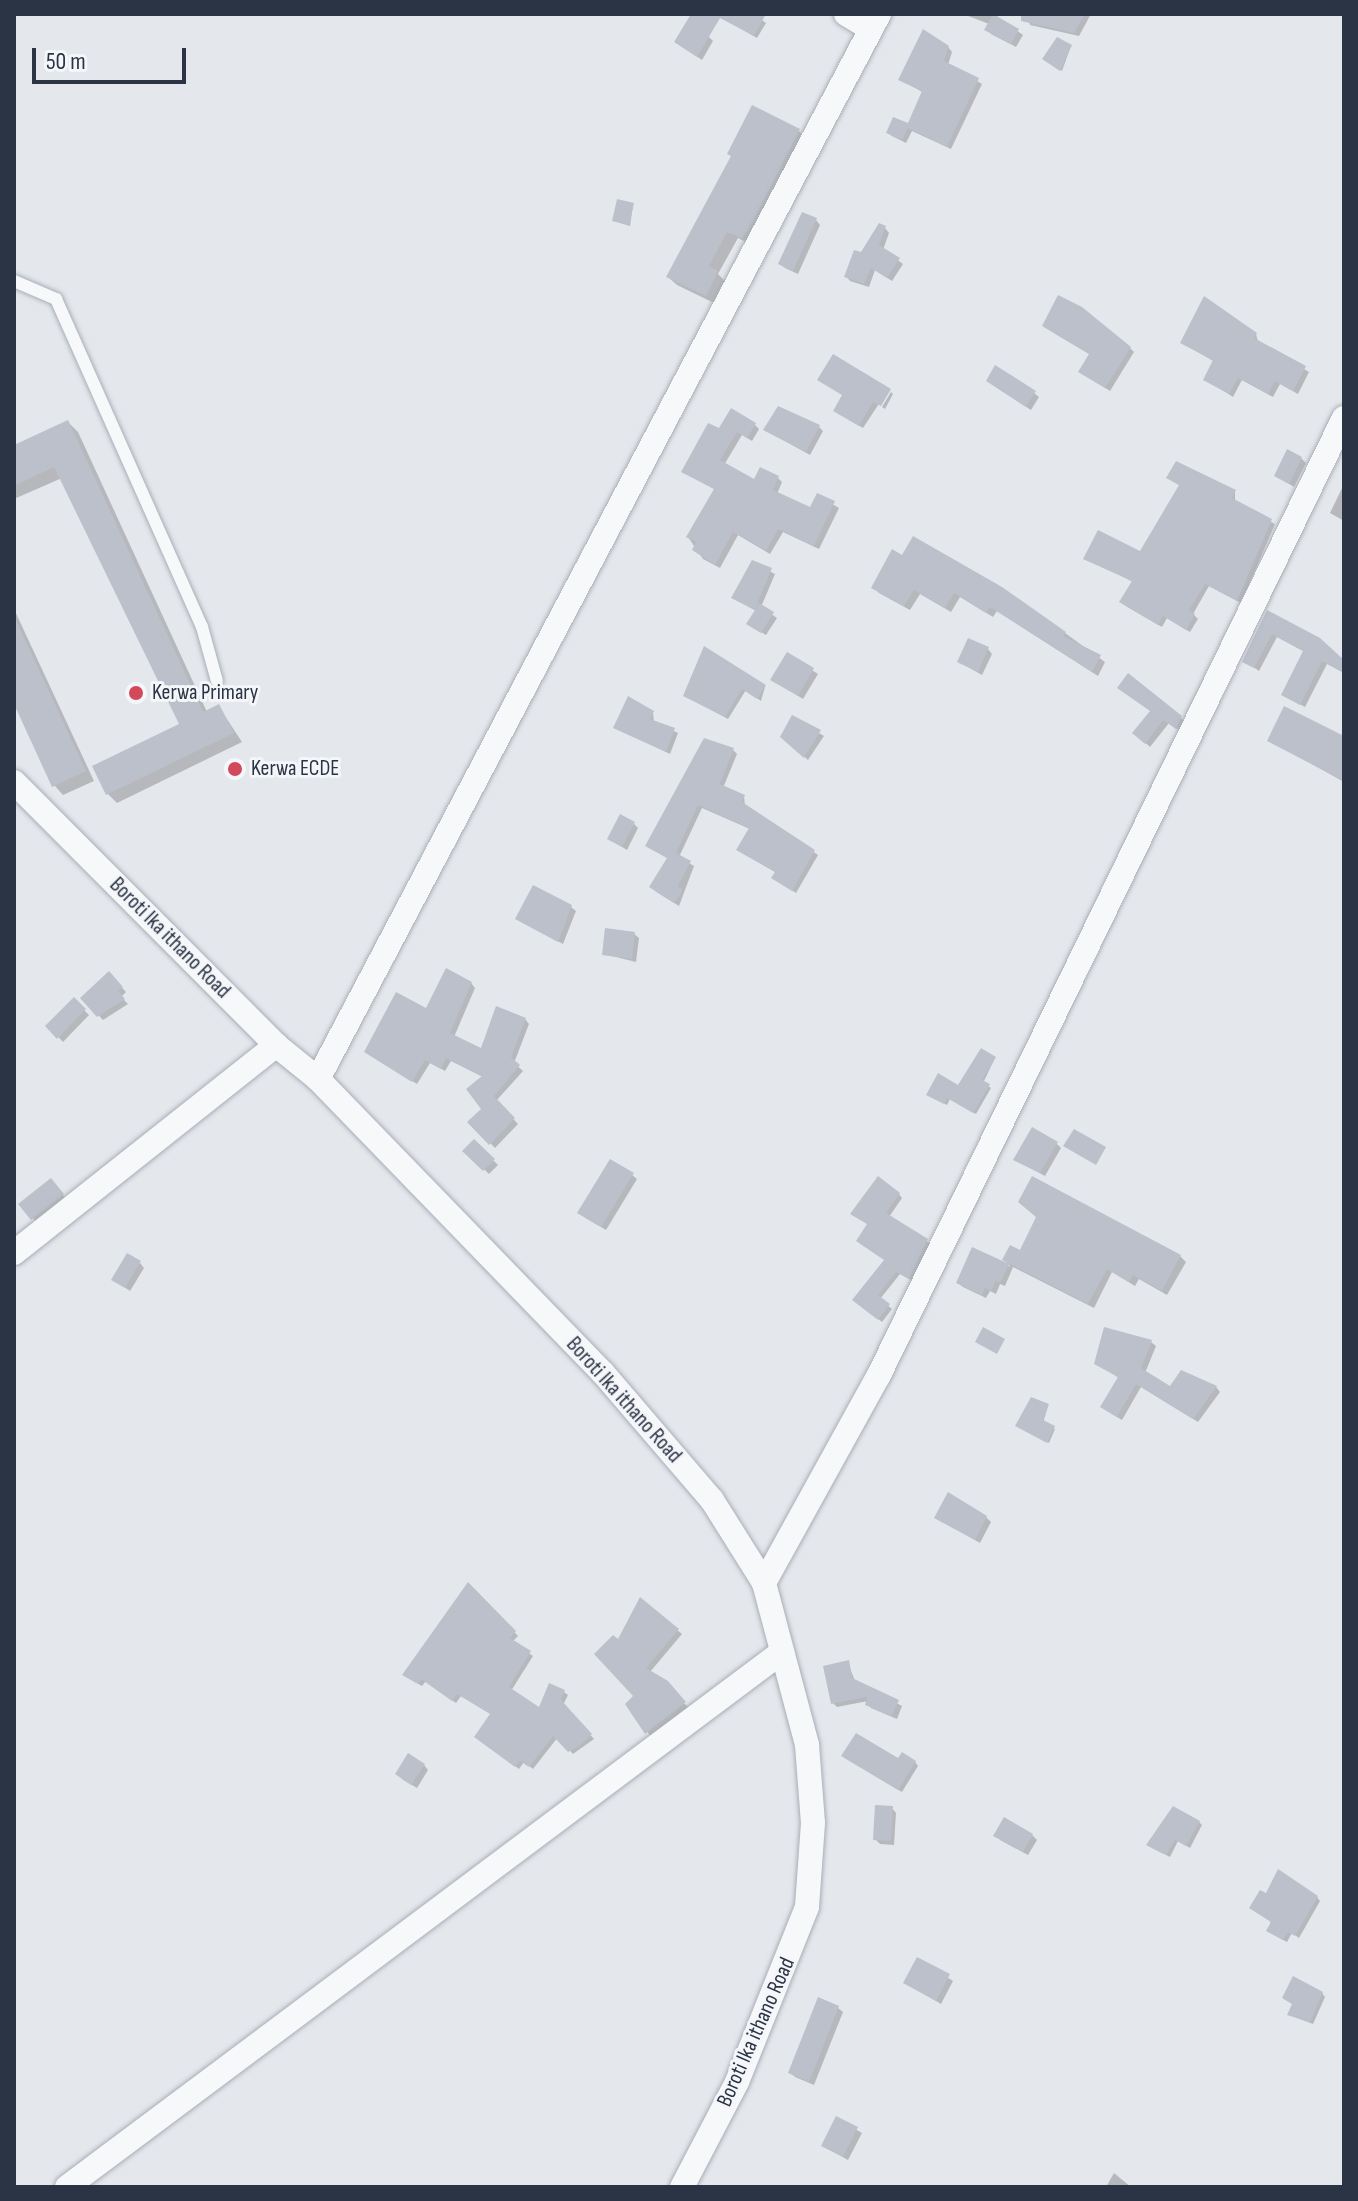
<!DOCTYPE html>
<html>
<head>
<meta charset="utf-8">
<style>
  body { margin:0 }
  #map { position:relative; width:1358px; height:2201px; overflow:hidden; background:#e4e7ec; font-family:"Sofia Sans Condensed",sans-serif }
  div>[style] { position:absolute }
  .shadow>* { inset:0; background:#0003 }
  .building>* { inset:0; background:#bbc0ca }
  .roads { filter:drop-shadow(0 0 2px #a9aeb7) drop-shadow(0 0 2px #a9aeb7) }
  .service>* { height:12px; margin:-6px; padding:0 6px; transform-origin:6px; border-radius:6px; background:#f7f8fa }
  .minor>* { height:24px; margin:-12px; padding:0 12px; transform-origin:12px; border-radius:12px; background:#f7f8fa }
  .dots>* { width:22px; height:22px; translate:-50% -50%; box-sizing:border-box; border:4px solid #f4f6f9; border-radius:50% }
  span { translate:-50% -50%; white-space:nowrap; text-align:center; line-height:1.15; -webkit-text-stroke:6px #f4f6f9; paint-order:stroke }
  .poi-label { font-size:22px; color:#2b3445 }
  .left { translate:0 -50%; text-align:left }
  .street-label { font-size:22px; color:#2b3445 }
  .frame { position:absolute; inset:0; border:16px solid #2b3445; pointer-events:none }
  .scale { position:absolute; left:32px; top:48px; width:154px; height:36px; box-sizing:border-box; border:4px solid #2b3445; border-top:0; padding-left:10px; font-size:24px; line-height:28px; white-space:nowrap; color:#2b3445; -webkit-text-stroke:6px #f4f6f9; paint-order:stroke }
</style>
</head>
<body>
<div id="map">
  <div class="shadow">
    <i style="clip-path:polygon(715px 14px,753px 14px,766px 23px,757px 38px)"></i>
    <i style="clip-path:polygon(963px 14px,994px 14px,1023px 35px,1016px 47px,991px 34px,989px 24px)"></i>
    <i style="clip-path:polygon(1028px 14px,1091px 14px,1079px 36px,1030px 25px)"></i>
    <i style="clip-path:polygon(709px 37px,713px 41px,702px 60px,676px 42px)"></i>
    <i style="clip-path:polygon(1071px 46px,1062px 71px,1045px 59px)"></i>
    <i style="clip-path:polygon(948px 47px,952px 52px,948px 65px,982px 84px,951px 149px,912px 131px,906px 143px,892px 136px,888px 132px,909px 126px,924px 93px,901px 80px)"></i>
    <i style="clip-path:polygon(799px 131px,807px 139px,751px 245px,738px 238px,718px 274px,725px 281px,714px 303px,677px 285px,668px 277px)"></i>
    <i style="clip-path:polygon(633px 205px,630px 226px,614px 221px)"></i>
    <i style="clip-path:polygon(816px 220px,820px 225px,798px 274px,785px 268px,780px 264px)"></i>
    <i style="clip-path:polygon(885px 228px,889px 233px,883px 250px,903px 264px,892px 281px,875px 270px,869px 287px,850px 281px,846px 276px)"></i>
    <i style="clip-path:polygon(1049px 330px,1130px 348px,1134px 352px,1110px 391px,1085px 375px,1091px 355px)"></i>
    <i style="clip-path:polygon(1256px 334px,1258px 342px,1309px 372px,1298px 394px,1280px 384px,1273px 397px,1242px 380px,1233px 397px,1205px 379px,1215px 362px,1182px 343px)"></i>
    <i style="clip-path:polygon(993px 385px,1034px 393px,1039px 397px,1031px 410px)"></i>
    <i style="clip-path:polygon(888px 390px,863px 428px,835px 411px)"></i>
    <i style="clip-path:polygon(891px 392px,893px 394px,885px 409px,882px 407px)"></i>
    <i style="clip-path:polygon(68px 422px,78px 432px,207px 712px,219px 707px,242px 742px,117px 803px,107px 793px,182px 725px,62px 478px,14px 499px,14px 447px)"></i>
    <i style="clip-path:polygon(755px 425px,759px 429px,752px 441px,742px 435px,724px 465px,755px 482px,778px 478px,782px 482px,777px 494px,811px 509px,818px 496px,839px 508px,819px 549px,783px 532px,770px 554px,738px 535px,720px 568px,703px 559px,688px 537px,716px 490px,684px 472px,720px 430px)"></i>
    <i style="clip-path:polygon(819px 427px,823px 431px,810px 455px,765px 430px)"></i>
    <i style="clip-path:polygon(1301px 458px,1306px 463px,1294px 487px,1276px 476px)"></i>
    <i style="clip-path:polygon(1173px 481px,1235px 492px,1235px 502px,1275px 524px,1241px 603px,1209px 586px,1193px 614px,1198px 619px,1190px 632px,1167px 618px,1162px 627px,1126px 606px,1133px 582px,1086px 558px,1141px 554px,1181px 486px)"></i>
    <i style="clip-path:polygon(1344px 484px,1344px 521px,1330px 513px)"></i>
    <i style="clip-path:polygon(893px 552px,1065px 633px,1105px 662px,1098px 676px,997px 611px,993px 617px,960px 597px,951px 612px,920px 594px,910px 610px,879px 593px,874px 587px)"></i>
    <i style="clip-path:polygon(753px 562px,775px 574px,761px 607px,777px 618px,766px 635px,752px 627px,756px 611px,733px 598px)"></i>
    <i style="clip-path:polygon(14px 609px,94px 781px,63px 795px,54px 785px,14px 699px)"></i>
    <i style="clip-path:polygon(1268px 613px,1344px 662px,1344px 673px,1327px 664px,1305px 707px,1283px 695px,1305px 652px,1277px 637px,1259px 671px,1245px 661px)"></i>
    <i style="clip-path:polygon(705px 649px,765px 687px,761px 701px,746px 690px,728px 719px,689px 698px)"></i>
    <i style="clip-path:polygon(988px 649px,992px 654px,982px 675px,959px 662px)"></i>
    <i style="clip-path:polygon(788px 655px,818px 674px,803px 699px,773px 680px)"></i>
    <i style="clip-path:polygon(628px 699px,653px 713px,654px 722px,678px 733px,670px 754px,615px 727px)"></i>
    <i style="clip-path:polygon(1152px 711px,1181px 718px,1186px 722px,1181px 732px,1169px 723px,1150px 747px,1139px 737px)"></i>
    <i style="clip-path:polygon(793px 718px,824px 736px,808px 760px,783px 737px)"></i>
    <i style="clip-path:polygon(1344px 738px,1344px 782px,1269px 740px)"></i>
    <i style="clip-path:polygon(733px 750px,737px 754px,723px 788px,744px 796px,745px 806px,818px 855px,796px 893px,778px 881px,777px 873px,738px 850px,750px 829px,702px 808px,679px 857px,694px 866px,679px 906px,655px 891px,669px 859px,648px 846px)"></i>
    <i style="clip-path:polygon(634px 824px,638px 828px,627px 850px,609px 839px)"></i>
    <i style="clip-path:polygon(571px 907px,576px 911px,563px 944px,518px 919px)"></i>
    <i style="clip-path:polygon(634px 934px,639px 938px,636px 962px,604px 954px)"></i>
    <i style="clip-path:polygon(109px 974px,126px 992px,121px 997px,128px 1004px,103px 1020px,83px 998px)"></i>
    <i style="clip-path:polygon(471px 983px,475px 988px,454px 1037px,482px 1051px,525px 1019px,529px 1024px,514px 1063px,523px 1071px,496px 1101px,518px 1124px,495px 1148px,470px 1122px,484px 1109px,483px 1077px,451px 1061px,445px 1071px,430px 1063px,417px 1084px,366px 1052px)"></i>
    <i style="clip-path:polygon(74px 1000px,89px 1015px,63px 1042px,48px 1026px)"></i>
    <i style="clip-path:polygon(995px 1058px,983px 1083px,991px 1088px,976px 1114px,950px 1099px,947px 1105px,931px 1097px,959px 1087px)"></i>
    <i style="clip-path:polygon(475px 1142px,498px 1165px,489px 1174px,465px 1151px)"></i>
    <i style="clip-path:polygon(1057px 1144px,1061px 1148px,1045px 1176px,1015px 1160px)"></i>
    <i style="clip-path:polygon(632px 1175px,637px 1179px,606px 1230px,584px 1217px)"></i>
    <i style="clip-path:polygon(55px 1185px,67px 1200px,37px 1223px,21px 1204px)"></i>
    <i style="clip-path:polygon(899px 1194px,902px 1198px,889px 1217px,931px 1244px,913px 1281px,900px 1274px,880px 1299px,892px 1309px,882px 1322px,858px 1303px,886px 1260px,862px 1244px)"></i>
    <i style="clip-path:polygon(973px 1250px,1011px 1267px,1004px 1260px,1021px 1252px,1180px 1256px,1186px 1262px,1167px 1295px,1139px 1279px,1135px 1286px,1112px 1272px,1094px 1308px,1013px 1267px,1005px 1286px,1000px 1284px,996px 1294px,990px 1291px,986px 1298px,963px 1287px,958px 1283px)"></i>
    <i style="clip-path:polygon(140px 1263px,144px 1268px,130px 1291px,114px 1280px)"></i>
    <i style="clip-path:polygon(1105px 1330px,1151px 1342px,1156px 1346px,1145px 1373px,1171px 1389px,1181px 1372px,1216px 1387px,1220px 1392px,1198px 1422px,1141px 1387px,1122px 1420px,1107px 1411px,1119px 1378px,1097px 1363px)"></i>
    <i style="clip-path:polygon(1048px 1406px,1043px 1423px,1055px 1429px,1049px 1443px,1019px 1427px)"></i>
    <i style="clip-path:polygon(986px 1517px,991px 1522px,980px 1543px,937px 1518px)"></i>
    <i style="clip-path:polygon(469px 1585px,518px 1636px,512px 1642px,533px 1656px,511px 1691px,540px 1710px,564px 1692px,568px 1695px,563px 1705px,594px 1739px,573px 1754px,558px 1737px,533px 1769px,524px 1762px,519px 1769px,480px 1740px,492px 1714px,461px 1696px,456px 1703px,426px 1681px,422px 1686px,408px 1678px)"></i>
    <i style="clip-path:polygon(677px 1630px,682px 1634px,650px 1672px,688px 1707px,651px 1737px,628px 1704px,636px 1696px,618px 1643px)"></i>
    <i style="clip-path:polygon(848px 1663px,855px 1681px,902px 1706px,897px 1719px,871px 1708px,868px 1701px,837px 1707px,833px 1703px)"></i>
    <i style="clip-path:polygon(847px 1759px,915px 1762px,918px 1766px,902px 1792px)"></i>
    <i style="clip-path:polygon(424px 1765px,428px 1770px,417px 1788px,402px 1779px)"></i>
    <i style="clip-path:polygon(892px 1808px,896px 1813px,894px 1845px,880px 1844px,875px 1839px)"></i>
    <i style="clip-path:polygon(1199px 1822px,1202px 1825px,1190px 1848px,1178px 1841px,1170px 1857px,1152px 1848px)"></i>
    <i style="clip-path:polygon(1032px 1835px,1037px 1840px,1028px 1855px,1000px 1840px)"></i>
    <i style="clip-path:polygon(1267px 1896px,1317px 1897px,1320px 1901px,1299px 1938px,1292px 1933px,1287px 1942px,1272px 1934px)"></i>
    <i style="clip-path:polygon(918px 1959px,953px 1981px,941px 2004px,906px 1983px)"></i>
    <i style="clip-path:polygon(1322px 1993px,1325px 1997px,1313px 2024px,1289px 2015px,1294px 2004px)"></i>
    <i style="clip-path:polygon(838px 2008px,843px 2012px,814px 2085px,795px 2077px,790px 2072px)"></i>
    <i style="clip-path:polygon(837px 2119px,862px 2133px,848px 2160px,823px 2146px)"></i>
    <i style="clip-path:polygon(1114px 2173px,1131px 2187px,1106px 2187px)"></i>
  </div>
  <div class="building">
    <i style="clip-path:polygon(691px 14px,766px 14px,754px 36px,720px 18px,697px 57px,674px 42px)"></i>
    <i style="clip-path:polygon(993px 14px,1019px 29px,1011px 44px,984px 30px)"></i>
    <i style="clip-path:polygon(1021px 14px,1085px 14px,1074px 33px,1021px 21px)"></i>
    <i style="clip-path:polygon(923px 29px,949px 46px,944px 61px,979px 78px,947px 147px,908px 128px,902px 140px,886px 133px,893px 117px,908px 123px,922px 91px,898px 80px)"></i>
    <i style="clip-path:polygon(1057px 37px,1072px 45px,1060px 71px,1042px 59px)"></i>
    <i style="clip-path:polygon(752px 105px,800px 129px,750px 227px,742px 238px,727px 232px,709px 266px,718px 271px,706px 296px,666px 277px,731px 156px,727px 154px)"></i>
    <i style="clip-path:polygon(617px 199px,634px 203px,629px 225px,612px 221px)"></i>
    <i style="clip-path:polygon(802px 212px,817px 218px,793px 271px,778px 264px)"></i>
    <i style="clip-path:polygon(879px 223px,886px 226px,879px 245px,900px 258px,887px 278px,871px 268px,864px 284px,844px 277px,854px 250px,861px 252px)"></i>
    <i style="clip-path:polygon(1058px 295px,1082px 307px,1131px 347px,1105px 388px,1078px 372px,1089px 354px,1042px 326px)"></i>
    <i style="clip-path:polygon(1204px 296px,1257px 333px,1254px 338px,1306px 366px,1293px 391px,1275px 381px,1268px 394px,1238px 378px,1229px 394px,1203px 380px,1213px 360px,1180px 343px)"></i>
    <i style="clip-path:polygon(833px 354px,891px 389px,881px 406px,873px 402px,859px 426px,833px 411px,842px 395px,817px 380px)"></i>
    <i style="clip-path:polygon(995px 365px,1036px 391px,1026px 407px,986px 381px)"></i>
    <i style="clip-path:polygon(778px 406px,820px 425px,806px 452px,763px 430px)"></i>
    <i style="clip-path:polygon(731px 408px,756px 423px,747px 438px,737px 432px,720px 460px,754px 479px,760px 467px,779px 476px,773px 490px,810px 507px,817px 493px,835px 501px,814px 546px,778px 529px,766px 551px,733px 532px,715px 565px,692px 550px,696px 542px,686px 537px,714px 489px,681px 472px,708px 423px,719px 428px)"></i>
    <i style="clip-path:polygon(68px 420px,203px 712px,219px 704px,234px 733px,106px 795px,92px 766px,179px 724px,54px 467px,14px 486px,14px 445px)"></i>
    <i style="clip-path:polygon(1287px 449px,1302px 457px,1289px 484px,1274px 476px)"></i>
    <i style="clip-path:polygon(1176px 461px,1236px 490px,1232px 498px,1272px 519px,1237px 601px,1205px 584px,1189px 610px,1195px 614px,1186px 630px,1163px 616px,1158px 625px,1119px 602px,1132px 581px,1083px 559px,1098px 530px,1140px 551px,1179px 485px,1166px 478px)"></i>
    <i style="clip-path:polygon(913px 536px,1002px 587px,1066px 632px,1063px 636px,1101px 655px,1092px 672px,990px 607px,986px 613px,954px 593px,945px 608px,914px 590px,904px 606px,871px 588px,892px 549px,902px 555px)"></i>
    <i style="clip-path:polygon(752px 560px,772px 568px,755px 609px,759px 603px,774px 612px,761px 633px,746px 624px,755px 610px,731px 598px)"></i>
    <i style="clip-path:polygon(1267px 610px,1320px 638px,1344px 660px,1342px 671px,1322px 661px,1300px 705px,1281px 695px,1303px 651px,1272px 634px,1254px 668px,1242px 662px)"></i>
    <i style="clip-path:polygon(14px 616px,86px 771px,52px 787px,14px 704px)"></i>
    <i style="clip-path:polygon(968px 638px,989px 647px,978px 672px,957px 662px)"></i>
    <i style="clip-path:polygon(704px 646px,766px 685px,757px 699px,742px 689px,725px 717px,683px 696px)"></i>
    <i style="clip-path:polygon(787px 652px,814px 668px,798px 696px,770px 680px)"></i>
    <i style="clip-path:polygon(1128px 673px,1182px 716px,1176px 729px,1163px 720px,1145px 744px,1132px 733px,1150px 711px,1117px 688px)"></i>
    <i style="clip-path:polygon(628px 696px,654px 711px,650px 719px,675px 728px,666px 752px,613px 728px)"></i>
    <i style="clip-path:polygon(1284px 706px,1344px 736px,1344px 781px,1267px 741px)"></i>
    <i style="clip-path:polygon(792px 715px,821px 730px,804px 758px,780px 737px)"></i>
    <i style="clip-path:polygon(704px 738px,734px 748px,720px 784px,745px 795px,742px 802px,815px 850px,792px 891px,771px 878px,775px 872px,736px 850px,749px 828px,698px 805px,676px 853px,691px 861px,678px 886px,683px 890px,674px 903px,649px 887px,667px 858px,645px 846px)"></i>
    <i style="clip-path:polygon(620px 814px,635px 822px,622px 847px,607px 839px)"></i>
    <i style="clip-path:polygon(533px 885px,572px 905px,558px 942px,515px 919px)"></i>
    <i style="clip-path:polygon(605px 928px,635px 932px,632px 959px,602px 955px)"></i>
    <i style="clip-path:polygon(446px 968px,472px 982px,450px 1033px,481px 1048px,496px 1006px,526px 1018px,511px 1057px,520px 1065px,494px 1096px,515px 1118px,489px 1145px,467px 1122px,481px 1109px,466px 1089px,482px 1076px,446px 1058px,441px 1069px,425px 1060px,412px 1082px,364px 1052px,396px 992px,426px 1008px)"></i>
    <i style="clip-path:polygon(109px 971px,123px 987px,118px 991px,125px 999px,97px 1017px,80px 998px)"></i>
    <i style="clip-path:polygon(74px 997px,86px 1009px,57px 1039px,45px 1026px)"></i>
    <i style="clip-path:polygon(981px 1048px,996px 1057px,982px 1080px,990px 1084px,973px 1113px,947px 1098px,944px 1104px,926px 1095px,938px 1073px,958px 1085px)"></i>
    <i style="clip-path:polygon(1032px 1127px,1058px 1142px,1040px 1173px,1013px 1160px)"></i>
    <i style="clip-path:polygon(1074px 1129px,1106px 1147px,1096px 1165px,1063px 1146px)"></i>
    <i style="clip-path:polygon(474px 1139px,495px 1159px,483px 1171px,462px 1151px)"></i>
    <i style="clip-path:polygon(610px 1159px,634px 1173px,601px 1227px,577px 1213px)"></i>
    <i style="clip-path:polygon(878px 1176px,900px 1193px,886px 1213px,928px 1239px,909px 1279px,896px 1272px,878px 1295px,890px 1304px,878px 1320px,852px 1300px,884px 1260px,856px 1241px,867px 1224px,850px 1214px)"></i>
    <i style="clip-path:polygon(1032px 1176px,1181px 1255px,1162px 1291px,1133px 1275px,1129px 1282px,1107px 1269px,1088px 1304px,1002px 1260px,1010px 1245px,1020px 1250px,1036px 1217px,1018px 1202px)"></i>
    <i style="clip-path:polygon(51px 1178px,64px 1194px,31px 1220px,18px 1204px)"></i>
    <i style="clip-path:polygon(972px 1247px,1009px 1264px,1000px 1283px,996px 1281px,991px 1291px,985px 1288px,982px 1295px,956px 1283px)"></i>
    <i style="clip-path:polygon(127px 1253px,141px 1261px,125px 1288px,111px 1280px)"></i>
    <i style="clip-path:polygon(983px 1327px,1005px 1339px,997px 1354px,975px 1342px)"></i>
    <i style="clip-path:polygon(1104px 1327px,1152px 1340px,1141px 1368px,1170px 1386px,1181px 1370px,1217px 1386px,1193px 1419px,1136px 1384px,1117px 1417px,1100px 1407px,1118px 1377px,1094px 1364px)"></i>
    <i style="clip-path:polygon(1031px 1397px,1049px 1404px,1043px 1420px,1055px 1426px,1047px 1443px,1015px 1426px)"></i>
    <i style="clip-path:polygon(948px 1492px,987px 1516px,975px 1540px,934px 1518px)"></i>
    <i style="clip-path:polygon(468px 1582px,516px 1631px,510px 1638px,531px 1651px,509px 1687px,539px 1707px,549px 1683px,565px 1690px,561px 1700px,592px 1734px,579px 1746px,568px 1752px,553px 1736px,529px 1767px,520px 1761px,515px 1767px,474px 1737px,490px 1714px,457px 1694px,452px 1701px,421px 1679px,418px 1684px,402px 1675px)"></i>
    <i style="clip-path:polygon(640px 1597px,679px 1629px,646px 1668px,668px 1681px,686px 1702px,645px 1734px,625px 1704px,633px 1696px,594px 1654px,613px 1635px,618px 1639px)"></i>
    <i style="clip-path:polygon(849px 1660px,852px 1678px,899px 1700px,892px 1716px,865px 1705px,867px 1697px,831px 1704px,823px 1666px)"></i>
    <i style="clip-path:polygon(856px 1733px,898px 1758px,902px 1752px,916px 1761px,898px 1790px,841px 1756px)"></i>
    <i style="clip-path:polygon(408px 1753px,425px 1764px,411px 1785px,395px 1774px)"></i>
    <i style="clip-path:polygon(875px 1805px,893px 1806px,891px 1841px,873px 1840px)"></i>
    <i style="clip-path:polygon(1173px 1806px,1200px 1821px,1186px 1846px,1175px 1840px,1166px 1855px,1146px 1845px)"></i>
    <i style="clip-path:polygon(1004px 1817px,1033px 1834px,1023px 1852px,993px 1836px)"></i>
    <i style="clip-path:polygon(1278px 1869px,1318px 1896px,1295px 1936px,1288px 1932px,1283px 1940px,1266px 1931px,1271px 1922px,1249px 1908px,1260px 1890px,1266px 1893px)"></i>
    <i style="clip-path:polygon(917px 1957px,950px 1974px,936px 2001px,903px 1983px)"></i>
    <i style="clip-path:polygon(1293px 1976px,1323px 1992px,1310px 2022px,1287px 2015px,1292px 2004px,1282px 1998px)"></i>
    <i style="clip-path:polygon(818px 1997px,839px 2006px,809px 2082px,788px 2073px)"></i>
    <i style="clip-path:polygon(836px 2116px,858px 2127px,843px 2157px,821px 2146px)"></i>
  </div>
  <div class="roads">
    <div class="service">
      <i style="left:14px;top:281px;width:46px;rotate:23.2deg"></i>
      <i style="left:56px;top:299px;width:359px;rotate:66deg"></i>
      <i style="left:202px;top:627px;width:56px;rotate:74.5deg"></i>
    </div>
    <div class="minor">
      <i style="left:846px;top:14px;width:29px;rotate:31deg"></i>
      <i style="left:14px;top:782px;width:371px;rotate:45.1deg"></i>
      <i style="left:276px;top:1045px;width:54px;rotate:39deg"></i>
      <i style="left:318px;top:1079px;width:409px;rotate:45.9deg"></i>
      <i style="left:603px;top:1373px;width:167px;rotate:49.4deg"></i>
      <i style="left:712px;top:1500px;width:98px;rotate:57.9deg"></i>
      <i style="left:764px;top:1583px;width:168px;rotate:75.1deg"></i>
      <i style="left:807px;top:1745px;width:78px;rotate:85.6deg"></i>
      <i style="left:813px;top:1823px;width:84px;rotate:94.1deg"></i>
      <i style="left:807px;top:1907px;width:188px;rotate:111.8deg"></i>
      <i style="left:737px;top:2082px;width:119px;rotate:117.6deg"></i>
      <i style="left:318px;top:1079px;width:1204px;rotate:-62.22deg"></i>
      <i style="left:14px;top:1253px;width:335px;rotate:-38.4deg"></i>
      <i style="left:764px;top:1583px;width:238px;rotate:-61.1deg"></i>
      <i style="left:879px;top:1375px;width:1064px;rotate:-64.09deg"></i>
      <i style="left:67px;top:2187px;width:893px;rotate:-36.81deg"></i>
    </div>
  </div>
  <div class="dots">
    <i style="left:136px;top:693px;background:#d1495b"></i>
    <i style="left:235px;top:769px;background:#d1495b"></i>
  </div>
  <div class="poi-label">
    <span class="left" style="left:152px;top:693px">Kerwa Primary</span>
    <span class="left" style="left:251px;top:769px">Kerwa ECDE</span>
  </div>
  <div class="street-label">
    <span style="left:170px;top:938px;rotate:45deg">Boroti Ika ithano Road</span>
    <span style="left:624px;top:1400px;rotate:48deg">Boroti Ika ithano Road</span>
    <span style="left:756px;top:2032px;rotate:-66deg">Boroti Ika ithano Road</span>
  </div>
  <div class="frame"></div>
  <div class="scale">50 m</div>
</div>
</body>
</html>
